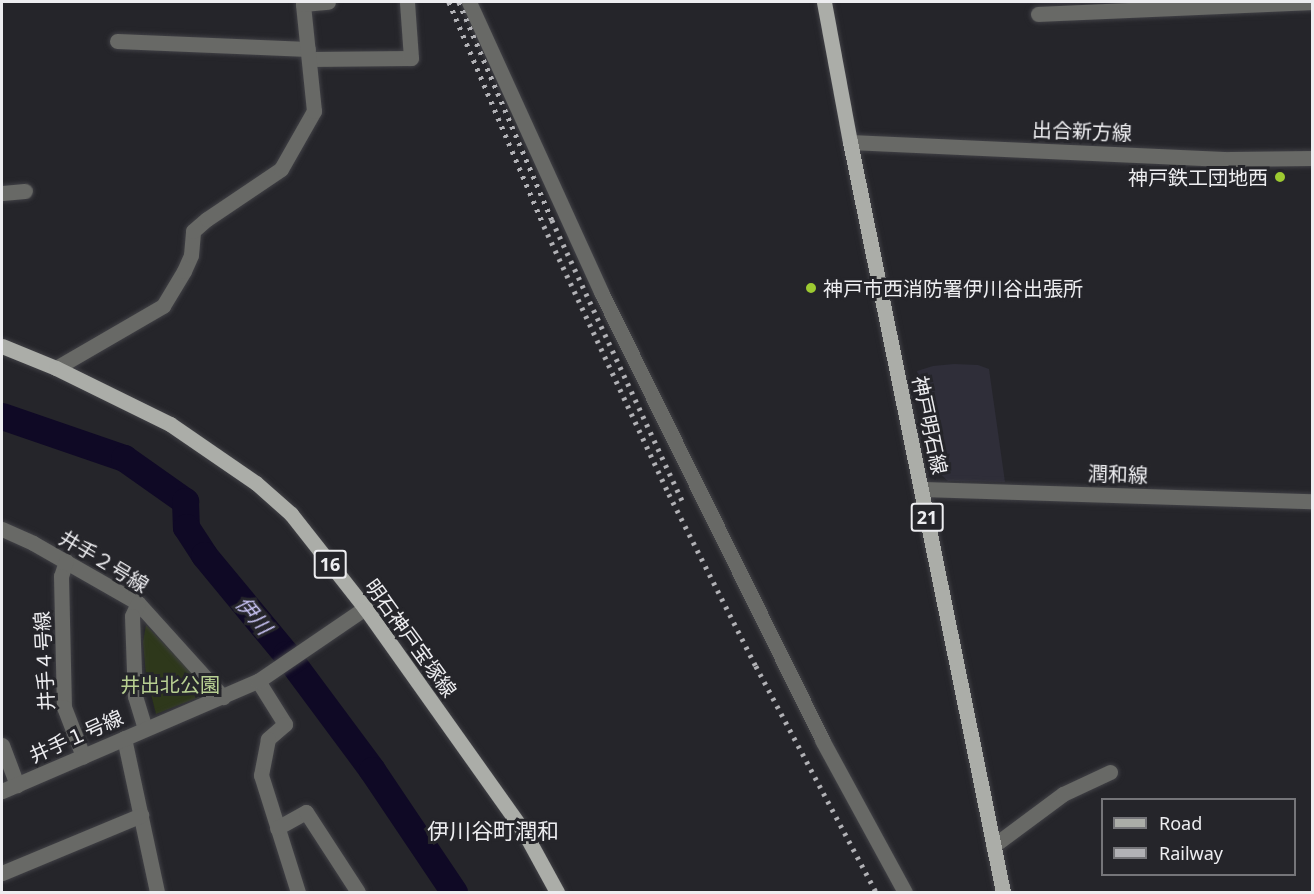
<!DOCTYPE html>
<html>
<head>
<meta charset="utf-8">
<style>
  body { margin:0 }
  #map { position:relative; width:1314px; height:894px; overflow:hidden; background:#25252a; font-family:"Noto Sans","Noto Sans JP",sans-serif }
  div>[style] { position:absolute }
  .built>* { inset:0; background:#2f2e39 }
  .green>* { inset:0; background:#2e381b }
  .river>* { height:27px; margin:-13.5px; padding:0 13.5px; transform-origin:13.5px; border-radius:13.5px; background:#0f0925 }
  .roads { filter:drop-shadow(0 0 2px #414146) drop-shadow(0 0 2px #414146) }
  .minor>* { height:15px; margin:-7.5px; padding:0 7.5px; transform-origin:7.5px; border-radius:7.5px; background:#686966 }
  .major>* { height:15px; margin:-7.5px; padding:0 7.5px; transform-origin:7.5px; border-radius:7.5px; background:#abada8 }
  .rail>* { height:4.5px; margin-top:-2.25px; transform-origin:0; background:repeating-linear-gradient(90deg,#b2b2b6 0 3px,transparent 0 9px) }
  .dots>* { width:16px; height:16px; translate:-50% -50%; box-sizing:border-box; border:3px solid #25252a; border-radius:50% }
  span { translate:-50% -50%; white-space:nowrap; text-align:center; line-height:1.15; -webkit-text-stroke:6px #25252a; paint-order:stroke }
  .shield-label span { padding:2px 4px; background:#25252a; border:2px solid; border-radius:4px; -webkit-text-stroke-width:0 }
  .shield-label { font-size:18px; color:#ededf0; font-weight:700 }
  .street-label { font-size:20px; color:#ededf0 }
  .poi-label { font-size:20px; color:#ededf0 }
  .right { translate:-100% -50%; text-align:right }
  .left { translate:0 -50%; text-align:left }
  .park-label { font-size:20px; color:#b8d092 }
  .water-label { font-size:21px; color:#cbc6f7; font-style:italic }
  .quarter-label { font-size:22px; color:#ededf0 }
  .frame { position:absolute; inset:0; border:3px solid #ededf0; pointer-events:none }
  .legend { position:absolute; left:1101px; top:798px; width:195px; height:78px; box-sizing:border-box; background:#25252a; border:2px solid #757579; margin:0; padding:8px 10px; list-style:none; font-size:18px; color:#ededf0 }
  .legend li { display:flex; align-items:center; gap:12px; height:30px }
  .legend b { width:30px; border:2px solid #757579 }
</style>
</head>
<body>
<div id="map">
  <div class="built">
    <i style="clip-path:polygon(938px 2px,1110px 2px,1061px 4px)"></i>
    <i style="clip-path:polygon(954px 364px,978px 365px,989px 369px,1005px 482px,948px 481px,939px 473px,917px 371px,933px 366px)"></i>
  </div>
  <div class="green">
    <i style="clip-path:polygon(146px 625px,207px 689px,207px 694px,156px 714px,146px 675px,143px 642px)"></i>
  </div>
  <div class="river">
    <i style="left:2px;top:416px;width:129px;rotate:19deg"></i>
    <i style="left:124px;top:458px;width:75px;rotate:35.2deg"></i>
    <i style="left:185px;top:501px;width:26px;rotate:88deg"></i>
    <i style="left:186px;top:527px;width:33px;rotate:57deg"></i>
    <i style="left:204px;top:555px;width:129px;rotate:50.4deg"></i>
    <i style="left:286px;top:654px;width:144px;rotate:53.4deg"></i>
    <i style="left:372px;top:770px;width:147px;rotate:56.1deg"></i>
  </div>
  <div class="roads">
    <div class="minor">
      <i style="left:469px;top:2px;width:319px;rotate:65.5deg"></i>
      <i style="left:601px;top:292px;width:500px;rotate:63.7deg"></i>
      <i style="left:822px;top:740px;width:173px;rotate:61.4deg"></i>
      <i style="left:1038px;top:14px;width:274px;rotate:-2.5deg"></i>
      <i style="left:117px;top:41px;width:191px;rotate:2.4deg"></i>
      <i style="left:309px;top:59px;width:102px;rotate:-0.6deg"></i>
      <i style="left:411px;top:58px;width:56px;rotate:-94.1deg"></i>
      <i style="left:850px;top:142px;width:380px;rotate:2.6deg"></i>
      <i style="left:1230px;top:159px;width:82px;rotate:-0.7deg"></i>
      <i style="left:2px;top:193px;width:23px;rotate:-5deg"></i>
      <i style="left:56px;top:368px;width:124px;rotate:-30.1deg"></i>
      <i style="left:163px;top:306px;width:41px;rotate:-59deg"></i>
      <i style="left:184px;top:271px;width:17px;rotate:-66deg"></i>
      <i style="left:191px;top:255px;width:24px;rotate:-85deg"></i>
      <i style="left:193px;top:231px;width:18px;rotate:-41deg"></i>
      <i style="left:207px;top:219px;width:89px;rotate:-34deg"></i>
      <i style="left:281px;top:169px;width:67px;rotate:-60.4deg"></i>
      <i style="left:314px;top:111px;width:108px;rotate:-95.9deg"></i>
      <i style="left:303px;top:4px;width:25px;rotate:-5deg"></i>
      <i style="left:922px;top:489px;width:390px;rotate:1.8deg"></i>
      <i style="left:2px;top:529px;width:34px;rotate:24deg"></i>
      <i style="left:33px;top:543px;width:121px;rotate:29.7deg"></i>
      <i style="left:138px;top:603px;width:127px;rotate:47.9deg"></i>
      <i style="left:66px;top:561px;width:16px;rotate:108deg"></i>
      <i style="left:61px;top:576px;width:131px;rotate:88.7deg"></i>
      <i style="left:64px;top:707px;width:53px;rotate:68.8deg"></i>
      <i style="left:138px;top:603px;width:14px;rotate:115deg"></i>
      <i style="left:132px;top:616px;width:80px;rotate:87.9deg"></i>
      <i style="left:135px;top:696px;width:34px;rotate:73deg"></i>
      <i style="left:258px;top:681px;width:51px;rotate:57.9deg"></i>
      <i style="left:285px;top:724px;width:23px;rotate:139deg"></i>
      <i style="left:268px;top:739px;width:37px;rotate:101deg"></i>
      <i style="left:261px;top:775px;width:123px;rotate:72.5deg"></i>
      <i style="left:124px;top:738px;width:157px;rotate:77.9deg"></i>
      <i style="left:2px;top:745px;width:43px;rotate:69.4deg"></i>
      <i style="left:2px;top:791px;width:279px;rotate:-23.3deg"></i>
      <i style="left:258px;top:681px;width:130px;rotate:-34.3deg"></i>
      <i style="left:277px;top:828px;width:33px;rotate:-29deg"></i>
      <i style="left:306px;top:812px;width:95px;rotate:57deg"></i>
      <i style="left:993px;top:846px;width:87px;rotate:-36.6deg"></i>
      <i style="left:1063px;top:794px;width:52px;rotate:-25.1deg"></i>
      <i style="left:2px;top:873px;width:151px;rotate:-22.6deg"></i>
    </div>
    <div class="major">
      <i style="left:824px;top:2px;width:142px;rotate:79.5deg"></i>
      <i style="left:850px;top:142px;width:765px;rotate:78.47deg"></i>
      <i style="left:2px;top:346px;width:58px;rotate:22.2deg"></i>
      <i style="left:56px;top:368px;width:127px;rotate:26.2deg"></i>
      <i style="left:170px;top:424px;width:104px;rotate:34.5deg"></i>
      <i style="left:256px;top:483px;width:47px;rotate:41.5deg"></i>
      <i style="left:291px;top:514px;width:120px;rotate:51.8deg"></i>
      <i style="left:365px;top:608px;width:272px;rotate:54.6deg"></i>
      <i style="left:523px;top:830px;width:71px;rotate:61.3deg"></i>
    </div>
  </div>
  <div class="rail">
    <i style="left:449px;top:2px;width:243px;rotate:67deg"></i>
    <i style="left:544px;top:226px;width:296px;rotate:65deg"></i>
    <i style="left:669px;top:494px;width:193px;rotate:63.2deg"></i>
    <i style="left:756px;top:666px;width:256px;rotate:62deg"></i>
    <i style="left:459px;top:2px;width:237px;rotate:66.9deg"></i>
    <i style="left:552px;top:220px;width:309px;rotate:65.1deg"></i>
  </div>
  <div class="dots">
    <i style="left:1280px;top:177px;background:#9dca31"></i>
    <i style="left:811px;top:288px;background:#9dca31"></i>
  </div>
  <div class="shield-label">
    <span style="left:927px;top:517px">21</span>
    <span style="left:330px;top:564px">16</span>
  </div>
  <div class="street-label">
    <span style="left:1082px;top:131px;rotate:2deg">出合新方線</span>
    <span style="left:930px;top:425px;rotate:78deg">神戸明石線</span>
    <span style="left:1118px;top:474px;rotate:2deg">潤和線</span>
    <span style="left:104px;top:561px;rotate:31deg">井手２号線</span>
    <span style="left:411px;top:638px;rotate:54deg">明石神戸宝塚線</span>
    <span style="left:44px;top:661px;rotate:-93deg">井手４号線</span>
    <span style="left:76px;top:736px;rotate:-24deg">井手１号線</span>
  </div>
  <div class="poi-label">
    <span class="right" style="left:1268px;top:177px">神戸鉄工団地西</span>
    <span class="left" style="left:823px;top:288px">神戸市西消防署伊川谷出張所</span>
  </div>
  <div class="park-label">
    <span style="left:170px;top:684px">井出北公園</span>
  </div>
  <div class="water-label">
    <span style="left:254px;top:615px;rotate:50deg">伊川</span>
  </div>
  <div class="quarter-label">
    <span style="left:493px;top:831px">伊川谷町潤和</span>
  </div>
  <div class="frame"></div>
  <ul class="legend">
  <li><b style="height:8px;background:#abada8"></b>Road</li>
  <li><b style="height:8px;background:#b2b2b6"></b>Railway</li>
  </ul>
</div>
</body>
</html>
